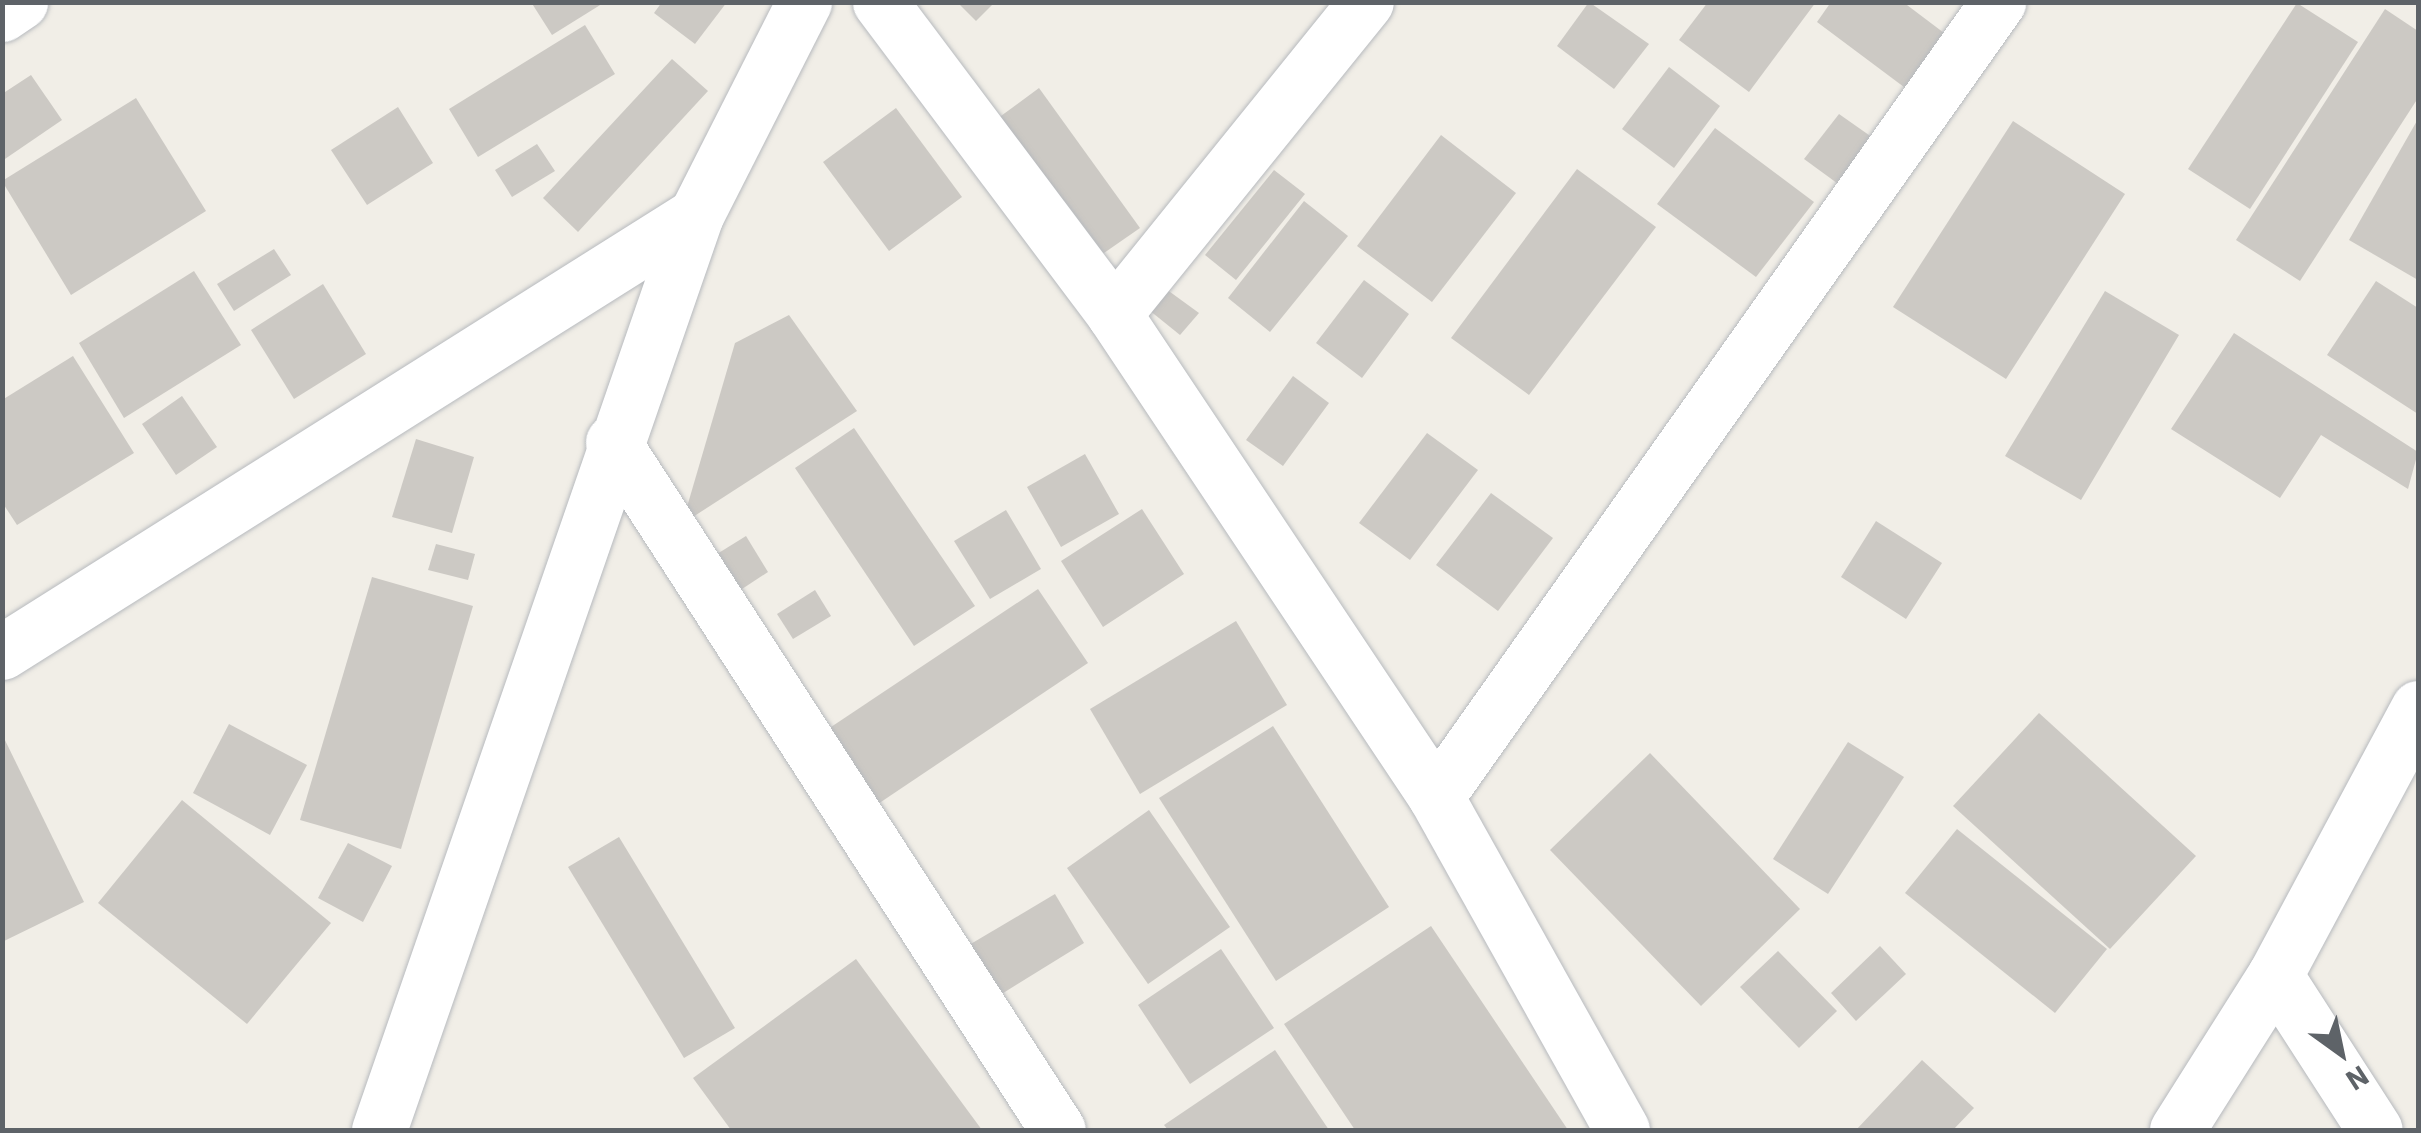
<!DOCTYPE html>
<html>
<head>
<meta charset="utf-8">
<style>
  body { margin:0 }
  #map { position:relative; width:2421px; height:1133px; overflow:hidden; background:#f1eee7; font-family:"IBM Plex Sans",sans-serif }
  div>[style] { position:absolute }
  .building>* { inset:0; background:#ccc9c4 }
  .roads { filter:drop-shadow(0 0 2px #b7babe) drop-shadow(0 0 2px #b7babe) }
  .street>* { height:55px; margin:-27.5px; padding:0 27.5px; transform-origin:27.5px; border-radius:27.5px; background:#fff }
  .secondary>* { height:55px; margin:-27.5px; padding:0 27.5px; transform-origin:27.5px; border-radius:27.5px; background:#fff }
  span { translate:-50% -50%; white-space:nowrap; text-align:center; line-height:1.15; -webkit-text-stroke:8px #fff; paint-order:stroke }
  .frame { position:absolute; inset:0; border:5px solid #5e6368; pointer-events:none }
  .north { position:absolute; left:2291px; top:1003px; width:100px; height:100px; -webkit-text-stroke:8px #fff; paint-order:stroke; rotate:147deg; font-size:28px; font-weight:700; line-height:40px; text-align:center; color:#5e6368 }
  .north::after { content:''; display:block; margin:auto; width:35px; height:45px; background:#5e6368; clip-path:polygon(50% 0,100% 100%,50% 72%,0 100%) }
</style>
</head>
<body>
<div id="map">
  <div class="building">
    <i style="clip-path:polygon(531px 2px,605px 2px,552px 35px)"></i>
    <i style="clip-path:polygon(662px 2px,727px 2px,695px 44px,654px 13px)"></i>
    <i style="clip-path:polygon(957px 2px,995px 2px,976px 21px)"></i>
    <i style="clip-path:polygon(1589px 2px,1649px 44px,1614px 89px,1557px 46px)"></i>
    <i style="clip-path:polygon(1708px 2px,1816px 2px,1749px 92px,1679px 40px)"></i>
    <i style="clip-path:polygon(1831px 2px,1903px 2px,1956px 42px,1916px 96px,1817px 22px)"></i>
    <i style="clip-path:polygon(2297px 3px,2358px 42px,2250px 209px,2188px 169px)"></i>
    <i style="clip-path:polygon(2385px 9px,2418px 31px,2418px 98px,2300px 281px,2236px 240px)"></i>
    <i style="clip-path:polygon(585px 25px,615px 74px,478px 157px,449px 109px)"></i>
    <i style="clip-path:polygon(672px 59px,708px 91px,578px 232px,543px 198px)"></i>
    <i style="clip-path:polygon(1669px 67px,1720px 106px,1674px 168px,1622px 129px)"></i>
    <i style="clip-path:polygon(31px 75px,62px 120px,2px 161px,2px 94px)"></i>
    <i style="clip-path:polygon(1039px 88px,1140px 228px,1091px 262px,990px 124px)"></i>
    <i style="clip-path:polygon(136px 98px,206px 211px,71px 295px,2px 181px)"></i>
    <i style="clip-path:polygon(398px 107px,433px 163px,367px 205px,331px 150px)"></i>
    <i style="clip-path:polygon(896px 108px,962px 197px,889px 251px,823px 162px)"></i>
    <i style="clip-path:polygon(1839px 114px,1876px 140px,1841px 186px,1804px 159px)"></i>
    <i style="clip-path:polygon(2418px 119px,2418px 280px,2349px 240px)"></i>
    <i style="clip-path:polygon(2013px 121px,2125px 194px,2006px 379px,1893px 307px)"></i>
    <i style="clip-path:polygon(1715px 128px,1814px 202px,1756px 277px,1657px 204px)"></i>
    <i style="clip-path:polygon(1441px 135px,1516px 193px,1432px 302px,1357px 246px)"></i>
    <i style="clip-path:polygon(537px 144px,555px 171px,512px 197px,495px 170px)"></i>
    <i style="clip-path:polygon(1577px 169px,1656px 227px,1529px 395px,1451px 338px)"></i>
    <i style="clip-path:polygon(1274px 170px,1305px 194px,1236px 280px,1205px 255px)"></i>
    <i style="clip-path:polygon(1304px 201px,1348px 236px,1270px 332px,1228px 298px)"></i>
    <i style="clip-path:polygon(274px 249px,291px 275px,234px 311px,217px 284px)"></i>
    <i style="clip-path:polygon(194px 271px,241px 345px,124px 418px,79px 343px)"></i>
    <i style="clip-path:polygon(1364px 280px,1409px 314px,1362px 378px,1316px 343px)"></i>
    <i style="clip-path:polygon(2376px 281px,2418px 308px,2418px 414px,2327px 355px)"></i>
    <i style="clip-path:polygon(323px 284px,366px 354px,294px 399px,251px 330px)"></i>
    <i style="clip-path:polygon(1166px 289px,1199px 313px,1180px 335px,1149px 310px)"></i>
    <i style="clip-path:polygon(2105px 291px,2179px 335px,2081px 500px,2005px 456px)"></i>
    <i style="clip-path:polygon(789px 315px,857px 411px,682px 524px,735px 343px)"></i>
    <i style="clip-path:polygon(2234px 333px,2418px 452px,2408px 489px,2321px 435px,2280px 498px,2171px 429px)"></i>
    <i style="clip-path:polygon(73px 356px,134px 453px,17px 525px,2px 502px,2px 400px)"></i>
    <i style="clip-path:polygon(1293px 376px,1329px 403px,1283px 466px,1246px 440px)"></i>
    <i style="clip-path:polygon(182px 396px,217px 447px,176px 475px,142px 424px)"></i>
    <i style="clip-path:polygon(854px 428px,975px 606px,914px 646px,795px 468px)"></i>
    <i style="clip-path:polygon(1427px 433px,1478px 470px,1410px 560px,1359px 523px)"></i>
    <i style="clip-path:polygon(416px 439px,474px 457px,452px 533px,392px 517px)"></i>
    <i style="clip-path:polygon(1085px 454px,1119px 514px,1061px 547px,1027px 487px)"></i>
    <i style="clip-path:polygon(1491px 493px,1553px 538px,1498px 611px,1436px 565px)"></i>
    <i style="clip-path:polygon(1142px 509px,1184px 574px,1103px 627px,1061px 561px)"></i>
    <i style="clip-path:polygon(1006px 510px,1041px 569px,990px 599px,954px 541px)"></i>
    <i style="clip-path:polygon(1876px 521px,1942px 563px,1906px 619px,1841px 577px)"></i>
    <i style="clip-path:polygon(746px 536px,768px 572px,739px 591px,717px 554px)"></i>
    <i style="clip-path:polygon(436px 544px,475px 554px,468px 580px,428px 570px)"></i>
    <i style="clip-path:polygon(372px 577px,473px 606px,401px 849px,300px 820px)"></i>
    <i style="clip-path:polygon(1038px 589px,1088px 663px,866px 812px,816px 737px)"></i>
    <i style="clip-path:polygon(815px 590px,831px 616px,793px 639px,777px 614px)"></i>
    <i style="clip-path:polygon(1236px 621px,1287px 705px,1140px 794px,1090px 709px)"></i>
    <i style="clip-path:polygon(2039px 713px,2196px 856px,2110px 949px,1953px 806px)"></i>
    <i style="clip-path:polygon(229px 724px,307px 765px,270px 835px,193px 793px)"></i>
    <i style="clip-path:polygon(1273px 726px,1389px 907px,1276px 981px,1159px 798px)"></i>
    <i style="clip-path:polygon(2px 734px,84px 902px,2px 942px)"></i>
    <i style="clip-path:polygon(1848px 742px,1904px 777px,1828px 894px,1773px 859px)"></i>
    <i style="clip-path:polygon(1650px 753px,1800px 909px,1701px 1006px,1550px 850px)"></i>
    <i style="clip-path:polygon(182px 800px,331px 923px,247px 1024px,98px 903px)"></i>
    <i style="clip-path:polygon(1149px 810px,1230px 927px,1148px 984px,1067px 868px)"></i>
    <i style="clip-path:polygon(1957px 829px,2107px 949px,2055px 1013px,1905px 893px)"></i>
    <i style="clip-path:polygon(619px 837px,735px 1028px,684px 1058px,568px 867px)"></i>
    <i style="clip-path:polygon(348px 843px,392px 866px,363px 922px,318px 898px)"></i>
    <i style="clip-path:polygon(1055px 894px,1084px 943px,1000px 995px,969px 945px)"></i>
    <i style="clip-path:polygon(1431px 926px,1568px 1130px,1355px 1130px,1284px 1024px)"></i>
    <i style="clip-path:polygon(1880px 946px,1906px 974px,1856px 1021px,1831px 993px)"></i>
    <i style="clip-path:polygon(1221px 949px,1274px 1028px,1190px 1084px,1138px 1005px)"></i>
    <i style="clip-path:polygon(1778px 951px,1837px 1011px,1799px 1048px,1740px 987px)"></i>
    <i style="clip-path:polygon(856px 959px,982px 1130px,731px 1130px,693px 1078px)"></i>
    <i style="clip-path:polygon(1275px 1050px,1329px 1130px,1168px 1130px,1164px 1125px)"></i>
    <i style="clip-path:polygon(1922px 1060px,1974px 1108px,1953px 1130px,1856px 1130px)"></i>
  </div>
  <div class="roads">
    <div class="street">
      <i style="left:880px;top:2px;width:390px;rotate:53.1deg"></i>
      <i style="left:1114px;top:314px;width:580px;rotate:56.31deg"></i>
      <i style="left:1436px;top:797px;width:381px;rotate:60.8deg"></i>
      <i style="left:2px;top:14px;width:22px;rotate:-34deg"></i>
      <i style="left:1114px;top:314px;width:401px;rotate:-51.1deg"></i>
      <i style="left:613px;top:442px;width:819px;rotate:57.11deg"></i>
      <i style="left:2px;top:652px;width:820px;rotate:-32.2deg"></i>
      <i style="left:1436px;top:797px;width:974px;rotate:-54.74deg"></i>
      <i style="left:2275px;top:975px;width:184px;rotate:57.2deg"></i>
      <i style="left:2177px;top:1130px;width:183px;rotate:-57.7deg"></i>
      <i style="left:2275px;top:975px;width:303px;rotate:-61.8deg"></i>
    </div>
    <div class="secondary">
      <i style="left:379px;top:1130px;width:968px;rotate:-70.89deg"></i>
      <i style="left:696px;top:215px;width:239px;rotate:-63.1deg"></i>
    </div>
  </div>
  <div class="frame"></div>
  <div class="north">N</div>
</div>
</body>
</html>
